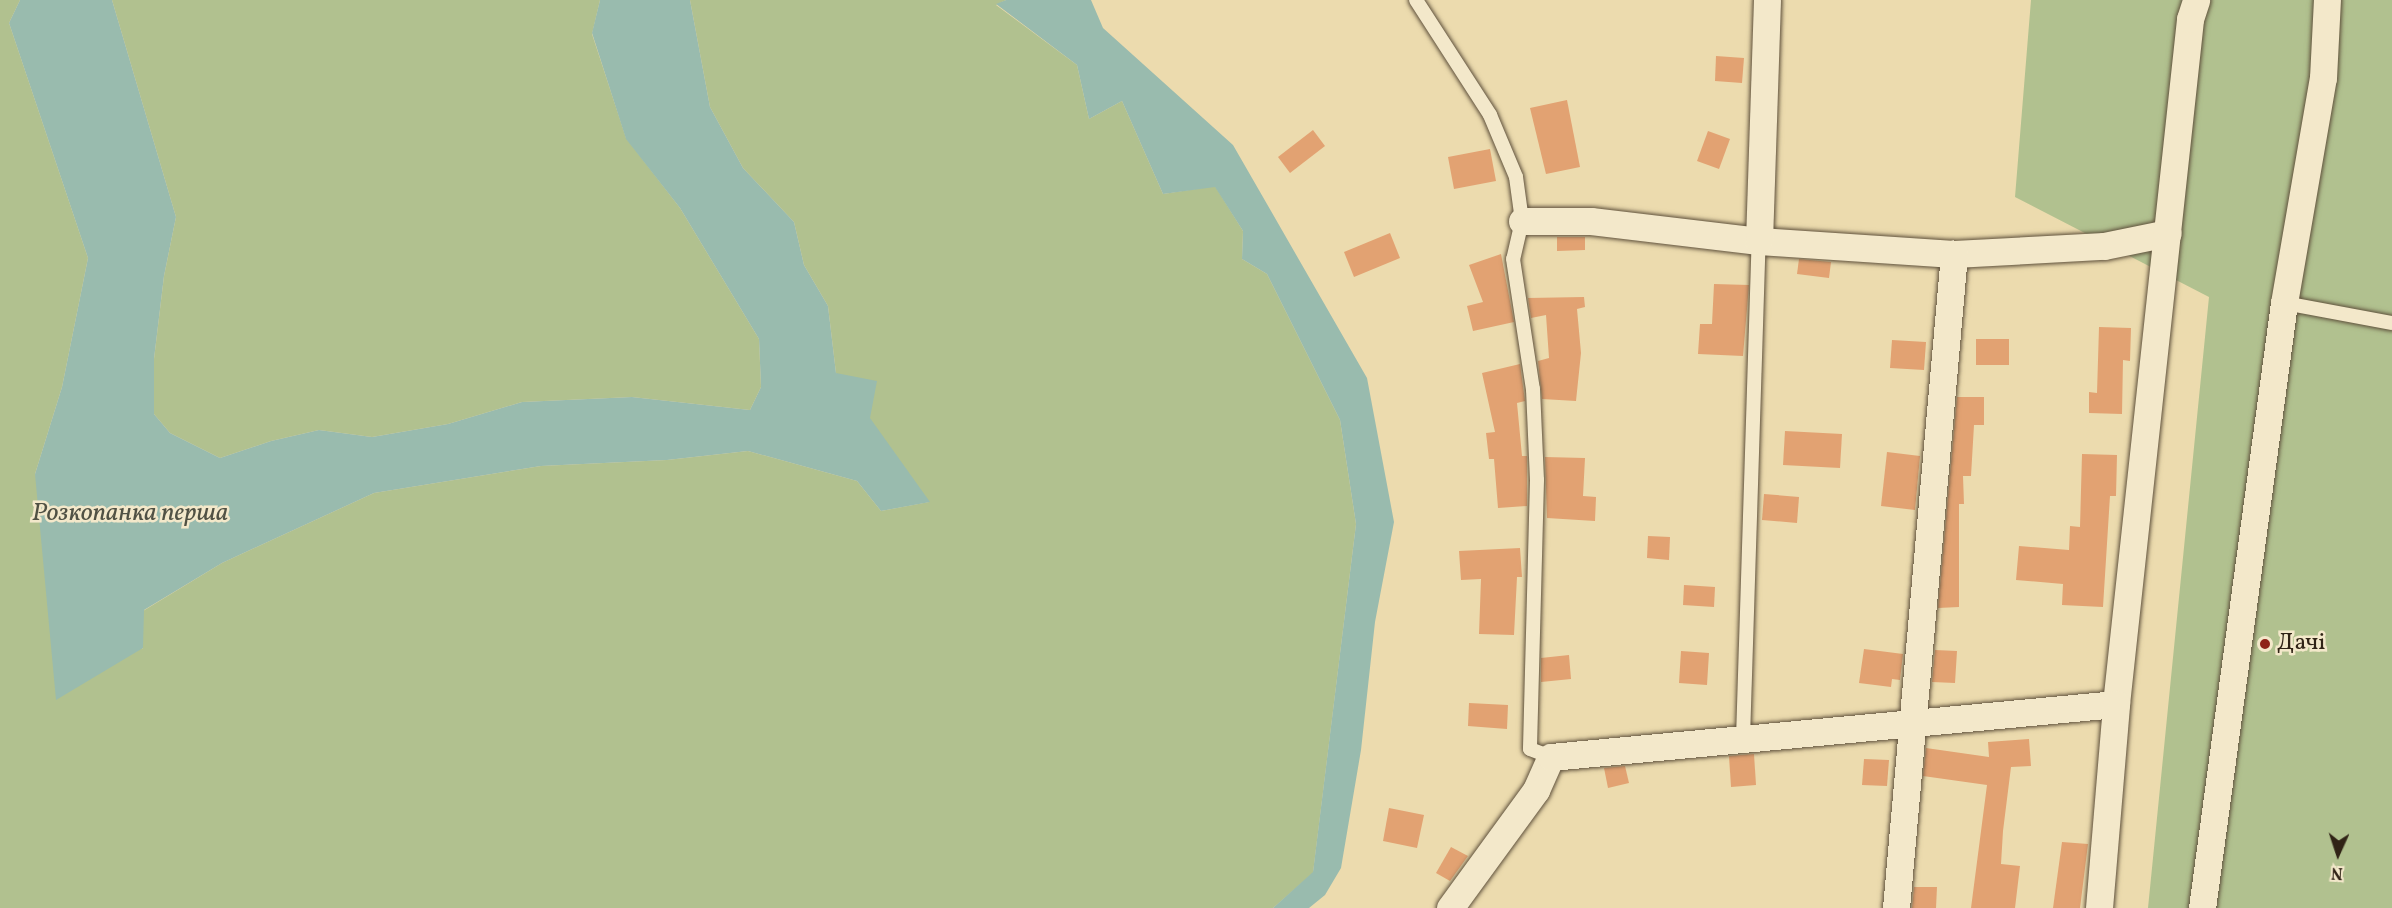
<!DOCTYPE html>
<html>
<head>
<meta charset="utf-8">
<style>
  body { margin:0 }
  #map { position:relative; width:2392px; height:908px; overflow:hidden; background:#ecdbae; font-family:Vollkorn,serif }
  div>[style] { position:absolute }
  .green>* { inset:0; background:#b1c18f }
  .water>* { inset:0; background:#99bbae }
  .building>* { inset:0; background:#e2a272 }
  .roads { filter:drop-shadow(0 0 2px #5f513c) drop-shadow(0 0 2px #5f513c) }
  .lane>* { height:14px; margin:-7px; padding:0 7px; transform-origin:7px; border-radius:7px; background:#f3e8ca }
  .street>* { height:27px; margin:-13.5px; padding:0 13.5px; transform-origin:13.5px; border-radius:13.5px; background:#f3e8ca }
  .dots>* { width:16px; height:16px; translate:-50% -50%; box-sizing:border-box; border:3px solid #f3e8ca; border-radius:50% }
  span { translate:-50% -50%; white-space:nowrap; text-align:center; line-height:1.15; -webkit-text-stroke:5px #f3e8ca; paint-order:stroke }
  .poi-label { font-size:24px; color:#302316 }
  .left { translate:0 -50%; text-align:left }
  .water-label { font-size:26px; color:#505144; font-style:italic }
  .north { position:absolute; left:2308px; top:824px; width:60px; height:60px; -webkit-text-stroke:4px #f3e8ca; paint-order:stroke; rotate:183deg; font-size:16px; font-weight:700; line-height:24px; text-align:center; color:#302316 }
  .north::after { content:''; display:block; margin:auto; width:21px; height:27px; background:#302316; clip-path:polygon(50% 0,100% 100%,50% 72%,0 100%) }
</style>
</head>
<body>
<div id="map">
  <div class="green">
    <i style="clip-path:polygon(0 0,20px 0,9px 23px,88px 258px,62px 387px,35px 474px,143px 649px,143px 611px,222px 563px,374px 493px,541px 466px,667px 460px,748px 451px,857px 481px,881px 511px,929px 502px,836px 373px,828px 306px,804px 265px,794px 222px,743px 168px,710px 107px,690px 0,1006px 0,996px 5px,1077px 65px,1089px 119px,1122px 101px,1163px 194px,1215px 186px,1243px 231px,1242px 259px,1267px 274px,1340px 420px,1356px 524px,1313px 873px,1273px 908px,0 908px)"></i>
    <i style="clip-path:polygon(112px 0,600px 0,592px 34px,626px 138px,680px 208px,759px 339px,761px 387px,750px 410px,632px 397px,522px 402px,448px 424px,372px 437px,319px 430px,271px 441px,220px 458px,170px 433px,154px 414px,154px 359px,164px 276px,176px 217px)"></i>
    <i style="clip-path:polygon(2031px 0,2392px 0,2392px 908px,2148px 908px,2209px 297px,2015px 197px)"></i>
  </div>
  <div class="water">
    <i style="clip-path:polygon(20px 0,112px 0,176px 217px,164px 276px,154px 359px,154px 414px,170px 433px,220px 458px,271px 441px,319px 430px,372px 437px,448px 424px,522px 402px,632px 397px,750px 410px,761px 387px,759px 339px,680px 208px,626px 139px,592px 33px,600px 0,690px 0,710px 107px,743px 168px,794px 222px,804px 265px,828px 306px,836px 373px,877px 381px,870px 418px,930px 502px,881px 511px,857px 481px,748px 451px,667px 460px,541px 466px,374px 493px,222px 563px,144px 610px,143px 648px,56px 700px,35px 474px,62px 387px,88px 258px,9px 23px)"></i>
    <i style="clip-path:polygon(1006px 0,1091px 0,1103px 28px,1233px 145px,1367px 378px,1394px 522px,1375px 622px,1361px 750px,1341px 868px,1325px 895px,1309px 908px,1273px 908px,1313px 872px,1356px 524px,1340px 420px,1267px 274px,1242px 259px,1243px 231px,1215px 187px,1163px 194px,1122px 101px,1089px 119px,1077px 65px,996px 4px)"></i>
  </div>
  <div class="building">
    <i style="clip-path:polygon(1716px 56px,1744px 58px,1742px 83px,1715px 81px)"></i>
    <i style="clip-path:polygon(1567px 100px,1580px 167px,1546px 174px,1530px 108px)"></i>
    <i style="clip-path:polygon(1313px 130px,1325px 146px,1290px 173px,1278px 157px)"></i>
    <i style="clip-path:polygon(1708px 131px,1730px 139px,1719px 169px,1697px 161px)"></i>
    <i style="clip-path:polygon(1490px 149px,1496px 181px,1454px 189px,1448px 157px)"></i>
    <i style="clip-path:polygon(1390px 233px,1400px 258px,1354px 277px,1344px 252px)"></i>
    <i style="clip-path:polygon(1557px 237px,1585px 237px,1585px 250px,1557px 251px)"></i>
    <i style="clip-path:polygon(1501px 254px,1514px 322px,1473px 331px,1467px 306px,1483px 302px,1469px 265px)"></i>
    <i style="clip-path:polygon(1799px 259px,1831px 262px,1829px 278px,1797px 274px)"></i>
    <i style="clip-path:polygon(1714px 284px,1749px 285px,1743px 356px,1698px 354px,1700px 324px,1712px 324px)"></i>
    <i style="clip-path:polygon(1584px 297px,1585px 307px,1577px 309px,1581px 353px,1576px 401px,1542px 399px,1538px 361px,1549px 358px,1546px 315px,1531px 318px,1528px 298px)"></i>
    <i style="clip-path:polygon(2099px 327px,2131px 328px,2130px 361px,2123px 360px,2122px 414px,2089px 413px,2089px 392px,2097px 393px)"></i>
    <i style="clip-path:polygon(1976px 339px,2009px 339px,2009px 365px,1976px 365px)"></i>
    <i style="clip-path:polygon(1892px 340px,1926px 342px,1924px 370px,1890px 368px)"></i>
    <i style="clip-path:polygon(1520px 364px,1525px 401px,1517px 403px,1522px 456px,1527px 456px,1527px 506px,1498px 508px,1494px 459px,1489px 459px,1486px 433px,1495px 432px,1482px 373px)"></i>
    <i style="clip-path:polygon(1957px 397px,1984px 397px,1984px 425px,1974px 425px,1971px 476px,1963px 476px,1964px 504px,1959px 504px,1959px 607px,1938px 608px)"></i>
    <i style="clip-path:polygon(1785px 431px,1842px 434px,1840px 468px,1783px 465px)"></i>
    <i style="clip-path:polygon(1887px 452px,1920px 456px,1915px 510px,1881px 506px)"></i>
    <i style="clip-path:polygon(2082px 454px,2117px 455px,2116px 496px,2110px 496px,2103px 607px,2062px 605px,2063px 584px,2016px 580px,2019px 546px,2069px 550px,2070px 526px,2080px 527px)"></i>
    <i style="clip-path:polygon(1545px 457px,1585px 458px,1583px 496px,1596px 497px,1595px 521px,1547px 518px)"></i>
    <i style="clip-path:polygon(1764px 494px,1799px 497px,1797px 523px,1762px 520px)"></i>
    <i style="clip-path:polygon(1648px 536px,1670px 537px,1669px 560px,1647px 558px)"></i>
    <i style="clip-path:polygon(1520px 548px,1522px 577px,1517px 577px,1514px 635px,1479px 634px,1481px 579px,1461px 580px,1459px 551px)"></i>
    <i style="clip-path:polygon(1684px 585px,1715px 587px,1714px 607px,1683px 605px)"></i>
    <i style="clip-path:polygon(1864px 649px,1903px 654px,1900px 680px,1892px 679px,1891px 687px,1859px 683px)"></i>
    <i style="clip-path:polygon(1935px 650px,1957px 651px,1955px 683px,1932px 682px)"></i>
    <i style="clip-path:polygon(1681px 651px,1709px 653px,1707px 685px,1679px 683px)"></i>
    <i style="clip-path:polygon(1569px 655px,1571px 679px,1541px 682px,1541px 658px)"></i>
    <i style="clip-path:polygon(1469px 703px,1508px 705px,1507px 729px,1468px 726px)"></i>
    <i style="clip-path:polygon(2029px 739px,2031px 766px,2011px 767px,2003px 831px,2001px 864px,2020px 866px,2015px 908px,1971px 908px,1987px 785px,1923px 776px,1926px 748px,1989px 757px,1988px 742px)"></i>
    <i style="clip-path:polygon(1754px 754px,1756px 785px,1731px 787px,1729px 756px)"></i>
    <i style="clip-path:polygon(1864px 759px,1889px 760px,1887px 786px,1862px 785px)"></i>
    <i style="clip-path:polygon(1625px 766px,1629px 783px,1608px 788px,1604px 768px)"></i>
    <i style="clip-path:polygon(1389px 808px,1424px 815px,1417px 848px,1383px 841px)"></i>
    <i style="clip-path:polygon(2062px 842px,2088px 844px,2080px 908px,2053px 908px)"></i>
    <i style="clip-path:polygon(1451px 847px,1468px 856px,1450px 881px,1436px 873px)"></i>
    <i style="clip-path:polygon(1914px 887px,1937px 887px,1936px 908px,1912px 908px)"></i>
  </div>
  <div class="roads">
    <div class="lane">
      <i style="left:1416px;top:0;width:137px;rotate:57.2deg"></i>
      <i style="left:1490px;top:115px;width:67px;rotate:67.2deg"></i>
      <i style="left:1516px;top:177px;width:44px;rotate:82.2deg"></i>
      <i style="left:1522px;top:221px;width:39px;rotate:103deg"></i>
      <i style="left:1513px;top:259px;width:132px;rotate:81.3deg"></i>
      <i style="left:1533px;top:389px;width:91px;rotate:87.5deg"></i>
      <i style="left:1537px;top:480px;width:269px;rotate:91.5deg"></i>
      <i style="left:1530px;top:749px;width:22px;rotate:21deg"></i>
      <i style="left:2284px;top:303px;width:110px;rotate:10.5deg"></i>
      <i style="left:1743px;top:739px;width:498px;rotate:-88.2deg"></i>
    </div>
    <div class="street">
      <i style="left:1522px;top:221px;width:69px"></i>
      <i style="left:1591px;top:221px;width:169px;rotate:6.8deg"></i>
      <i style="left:1759px;top:241px;width:195px;rotate:3.8deg"></i>
      <i style="left:1954px;top:254px;width:150px;rotate:-3.1deg"></i>
      <i style="left:2104px;top:246px;width:65px;rotate:-11.5deg"></i>
      <i style="left:1759px;top:241px;width:241px;rotate:-88.1deg"></i>
      <i style="left:1450px;top:908px;width:146px;rotate:-53.9deg"></i>
      <i style="left:1536px;top:790px;width:36px;rotate:-66deg"></i>
      <i style="left:1551px;top:757px;width:567px;rotate:-5.36deg"></i>
      <i style="left:2116px;top:704px;width:689px;rotate:-83.83deg"></i>
      <i style="left:2190px;top:19px;width:20px;rotate:-72deg"></i>
      <i style="left:1896px;top:908px;width:657px;rotate:-84.93deg"></i>
      <i style="left:2099px;top:908px;width:205px;rotate:-85.2deg"></i>
      <i style="left:2202px;top:908px;width:611px;rotate:-82.28deg"></i>
      <i style="left:2284px;top:303px;width:228px;rotate:-80.2deg"></i>
      <i style="left:2323px;top:78px;width:78px;rotate:-87.1deg"></i>
    </div>
  </div>
  <div class="dots">
    <i style="left:2265px;top:644px;background:#8f2418"></i>
  </div>
  <div class="poi-label">
    <span class="left" style="left:2277px;top:644px">Дачі</span>
  </div>
  <div class="water-label">
    <span style="left:130px;top:514px">Розкопанка перша</span>
  </div>
  <div class="north">N</div>
</div>
</body>
</html>
